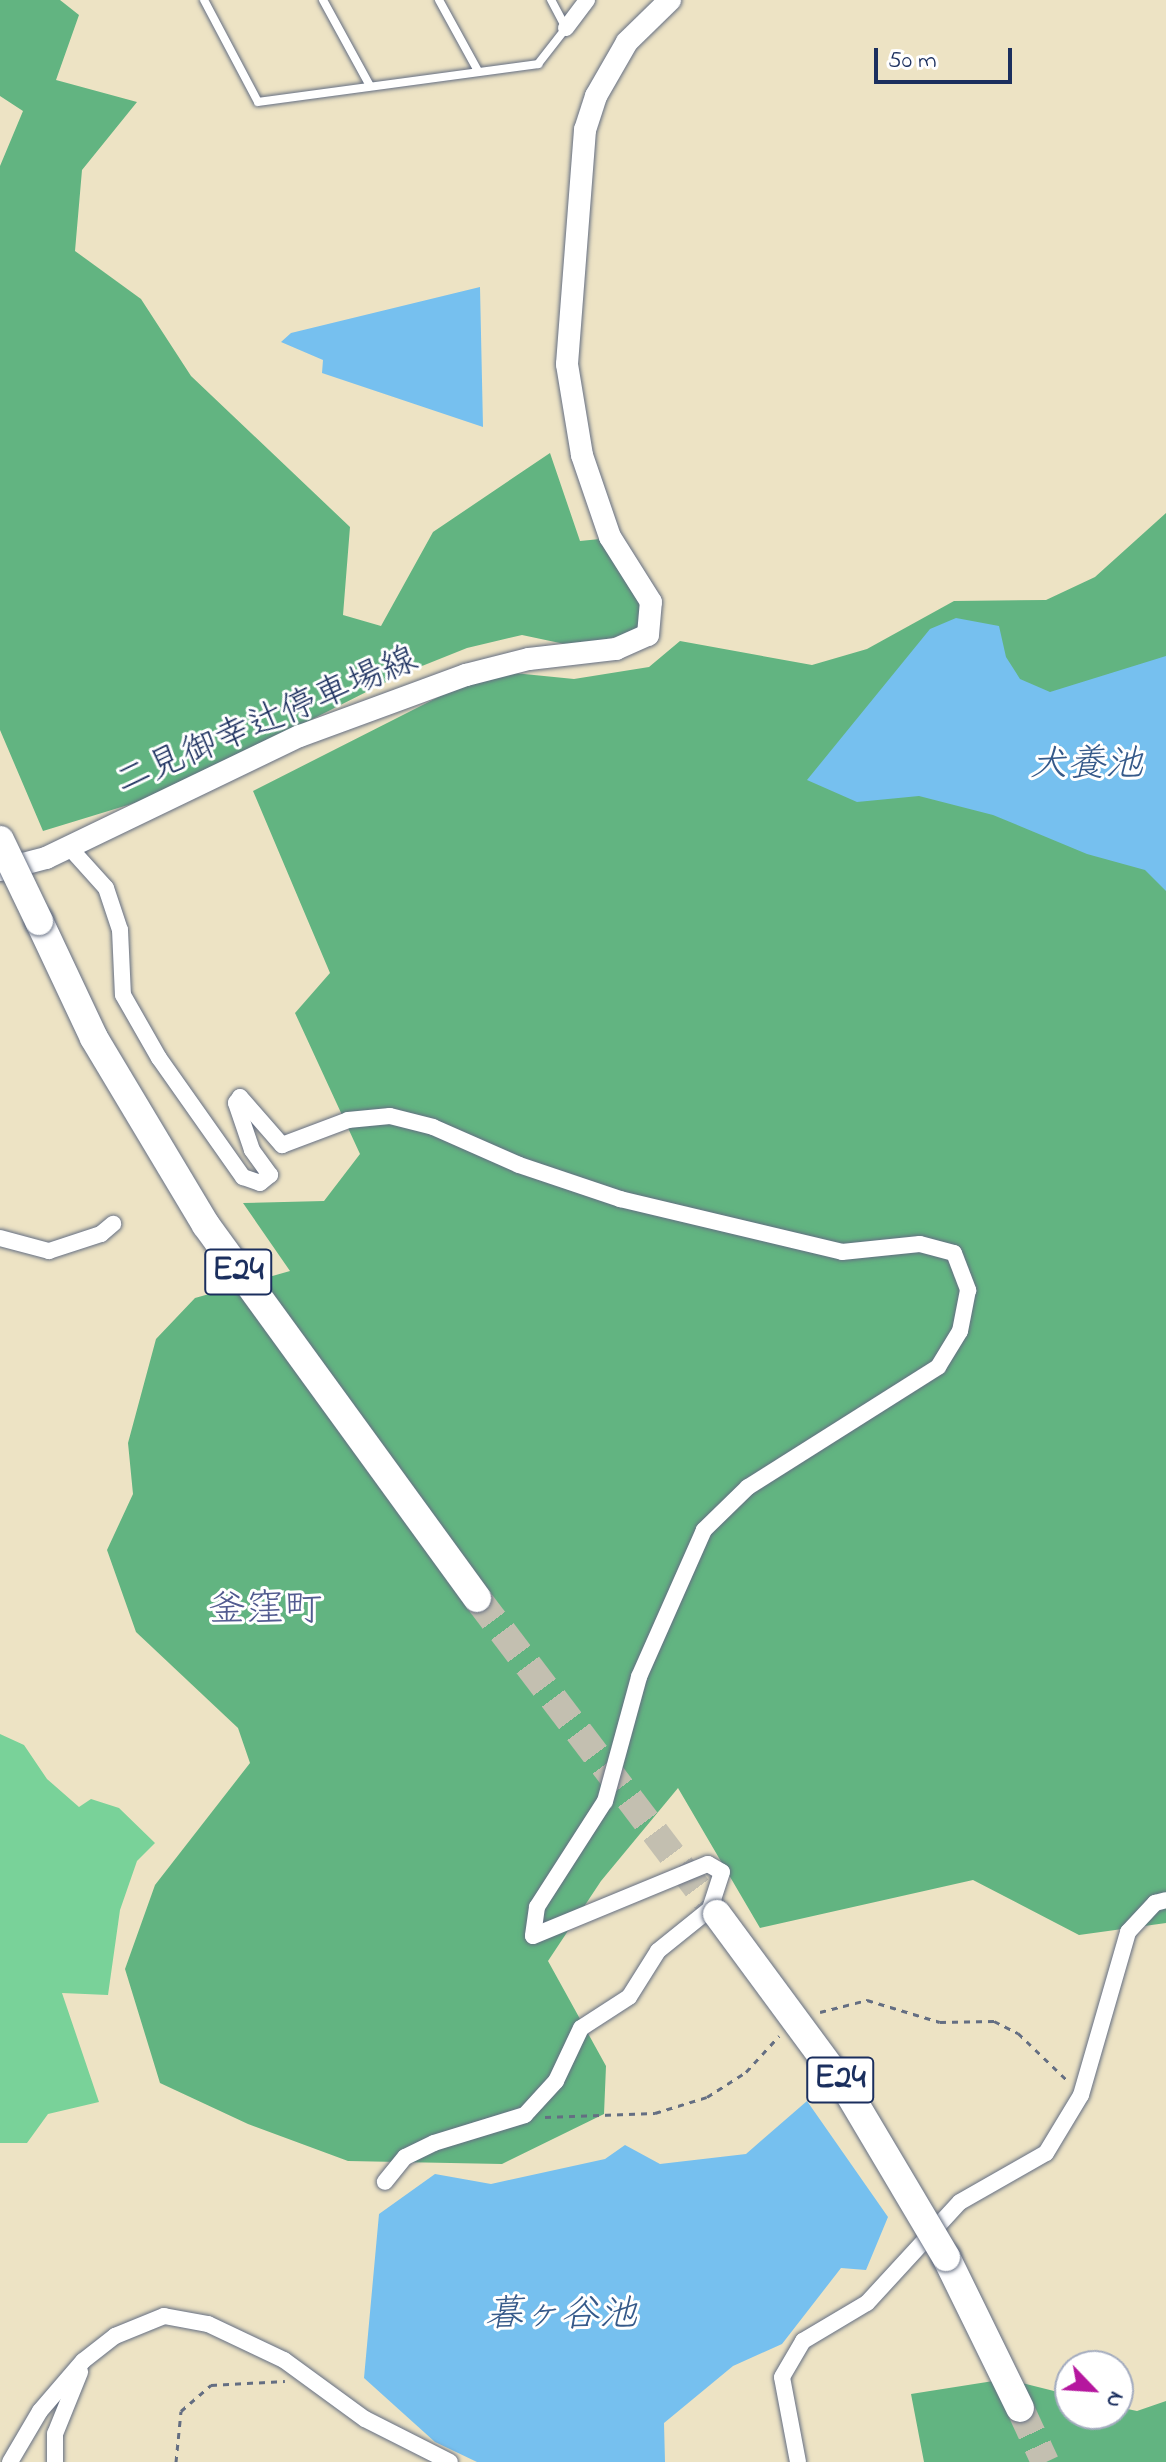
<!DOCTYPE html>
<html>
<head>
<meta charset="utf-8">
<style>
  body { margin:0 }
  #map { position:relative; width:1166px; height:2462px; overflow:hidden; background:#ede3c4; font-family:"Indie Flower","Klee One",sans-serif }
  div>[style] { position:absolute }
  .green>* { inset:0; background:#79d299 }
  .forest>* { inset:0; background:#62b481 }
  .water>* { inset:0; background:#76c0ef }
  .highway-tunnel>* { height:28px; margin-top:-14px; transform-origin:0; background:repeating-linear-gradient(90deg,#c3bfb0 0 28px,transparent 0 42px) }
  .path>* { height:3px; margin-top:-1.5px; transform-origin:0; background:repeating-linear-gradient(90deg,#646e82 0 6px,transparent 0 12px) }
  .roads { filter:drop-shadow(0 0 2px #646e82) drop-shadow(0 0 2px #646e82) }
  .lane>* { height:8px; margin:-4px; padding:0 4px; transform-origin:4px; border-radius:4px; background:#fff }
  .street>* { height:16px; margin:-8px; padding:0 8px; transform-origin:8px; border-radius:8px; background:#fff }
  .secondary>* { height:22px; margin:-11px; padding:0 11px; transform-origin:11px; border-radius:11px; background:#fff }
  .highway>* { height:28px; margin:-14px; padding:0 14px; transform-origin:14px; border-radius:14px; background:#fff }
  .bridges { filter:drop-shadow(0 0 2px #646e82) drop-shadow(0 0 2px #646e82) }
  .highway-bridge>* { height:28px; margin:-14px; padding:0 14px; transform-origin:14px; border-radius:14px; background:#fff }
  span { translate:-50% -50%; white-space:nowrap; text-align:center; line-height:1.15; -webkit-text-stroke:6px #fff; paint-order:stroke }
  .shield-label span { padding:2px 6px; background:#fff; border:2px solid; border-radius:6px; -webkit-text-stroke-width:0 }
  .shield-label { font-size:34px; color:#1b2f5e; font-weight:700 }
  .street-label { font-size:36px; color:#1b2f5e }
  .water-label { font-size:38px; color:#365a8a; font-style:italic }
  .neighbourhood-label { font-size:38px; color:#525b90 }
  .north { position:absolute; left:1054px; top:2350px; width:80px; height:80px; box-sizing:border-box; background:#fff; border:2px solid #a4acbf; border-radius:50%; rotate:115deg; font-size:22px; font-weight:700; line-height:32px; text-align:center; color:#1b2f5e }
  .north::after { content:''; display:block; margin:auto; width:28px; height:36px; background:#b5179e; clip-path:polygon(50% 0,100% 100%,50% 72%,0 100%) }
  .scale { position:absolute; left:874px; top:48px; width:138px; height:36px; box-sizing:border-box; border:4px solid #1b2f5e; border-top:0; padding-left:10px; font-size:24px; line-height:28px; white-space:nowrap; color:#1b2f5e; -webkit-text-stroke:6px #fff; paint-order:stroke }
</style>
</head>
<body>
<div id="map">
  <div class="green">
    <i style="clip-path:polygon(0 1734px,24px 1745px,47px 1779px,79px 1807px,91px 1799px,119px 1808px,155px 1843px,137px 1861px,120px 1910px,108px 1995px,62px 1993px,99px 2102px,48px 2114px,27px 2143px,0 2143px)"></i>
  </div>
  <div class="forest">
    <i style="clip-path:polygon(0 0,60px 0,79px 15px,56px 80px,137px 102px,82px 170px,75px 251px,141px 299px,191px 376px,350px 527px,343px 615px,381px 626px,433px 532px,550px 453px,580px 541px,600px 539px,649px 614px,644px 631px,574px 646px,522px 635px,467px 648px,402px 674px,164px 794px,43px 831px,0 730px,0 166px,23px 111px,0 96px)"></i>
    <i style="clip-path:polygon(1166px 513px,1166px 1923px,1079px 1935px,973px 1880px,760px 1928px,678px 1788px,601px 1881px,548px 1961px,606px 2066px,604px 2114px,502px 2164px,348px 2161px,248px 2124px,160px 2083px,125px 1969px,155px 1885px,250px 1763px,238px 1728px,136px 1632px,107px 1550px,133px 1494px,128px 1443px,156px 1339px,195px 1298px,290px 1271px,243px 1203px,324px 1201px,360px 1154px,295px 1013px,330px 973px,253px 791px,470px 681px,514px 673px,574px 679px,649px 667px,680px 641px,812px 665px,867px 649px,954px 601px,1046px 600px,1095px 577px)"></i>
    <i style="clip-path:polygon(1006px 2379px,1070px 2395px,1070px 2414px,1118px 2414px,1118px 2407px,1137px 2411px,1166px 2401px,1166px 2462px,924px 2462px,911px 2394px)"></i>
  </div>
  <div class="water">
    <i style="clip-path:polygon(480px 287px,483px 427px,322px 373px,323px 360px,281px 342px,291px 333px)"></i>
    <i style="clip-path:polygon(956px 618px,999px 626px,1006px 657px,1020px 679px,1050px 692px,1166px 656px,1166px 891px,1145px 870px,1087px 854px,993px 815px,919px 796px,857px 802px,807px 780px,930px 629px)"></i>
    <i style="clip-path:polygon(807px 2101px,888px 2217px,866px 2270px,841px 2268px,782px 2344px,733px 2366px,664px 2423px,665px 2462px,477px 2462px,435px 2442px,364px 2378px,379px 2214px,435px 2174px,491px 2184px,605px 2159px,625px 2145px,660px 2164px,746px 2154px)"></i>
  </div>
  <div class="highway-tunnel">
    <i style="left:477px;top:1598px;width:397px;rotate:52.8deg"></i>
    <i style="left:1020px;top:2408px;width:60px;rotate:65.2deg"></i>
  </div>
  <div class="path">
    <i style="left:820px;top:2012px;width:49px;rotate:-14.3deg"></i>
    <i style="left:867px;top:2000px;width:76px;rotate:16.8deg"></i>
    <i style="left:940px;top:2022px;width:54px;rotate:-1.1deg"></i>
    <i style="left:994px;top:2021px;width:27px;rotate:27deg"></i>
    <i style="left:1018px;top:2033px;width:71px;rotate:43.9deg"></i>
    <i style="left:545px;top:2117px;width:110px;rotate:-2.1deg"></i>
    <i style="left:655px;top:2113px;width:54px;rotate:-17.1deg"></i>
    <i style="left:707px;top:2097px;width:46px;rotate:-32.7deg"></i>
    <i style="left:746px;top:2072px;width:49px;rotate:-47.5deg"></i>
    <i style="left:176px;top:2462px;width:51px;rotate:-84.4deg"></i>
    <i style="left:181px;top:2411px;width:40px;rotate:-41deg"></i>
    <i style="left:211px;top:2385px;width:74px;rotate:-3.1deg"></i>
  </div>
  <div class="roads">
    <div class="lane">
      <i style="left:204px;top:0;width:115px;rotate:62.1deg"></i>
      <i style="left:258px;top:102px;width:283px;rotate:-7.7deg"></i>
      <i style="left:538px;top:64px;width:46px;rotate:-52.1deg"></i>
      <i style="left:566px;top:28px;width:32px;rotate:-118deg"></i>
      <i style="left:323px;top:0;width:98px;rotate:61.3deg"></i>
      <i style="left:439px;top:0;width:81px;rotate:61.2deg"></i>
    </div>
    <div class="street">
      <i style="left:566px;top:28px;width:35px;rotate:-53deg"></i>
      <i style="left:69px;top:847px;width:55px;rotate:47.9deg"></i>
      <i style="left:106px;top:888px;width:44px;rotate:71.6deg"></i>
      <i style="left:120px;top:930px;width:65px;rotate:87.4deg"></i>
      <i style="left:123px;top:995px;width:73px;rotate:60.3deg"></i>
      <i style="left:159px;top:1058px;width:146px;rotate:54.8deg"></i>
      <i style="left:243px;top:1177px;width:18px;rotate:19deg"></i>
      <i style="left:260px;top:1183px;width:13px;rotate:-39deg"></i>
      <i style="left:270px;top:1175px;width:31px;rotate:-126deg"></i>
      <i style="left:252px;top:1150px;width:50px;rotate:-108.8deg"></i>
      <i style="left:236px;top:1103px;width:7px;rotate:-56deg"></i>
      <i style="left:240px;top:1097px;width:64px;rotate:48.8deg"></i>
      <i style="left:282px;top:1145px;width:71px;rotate:-20.7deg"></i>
      <i style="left:348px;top:1120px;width:42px;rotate:-5.4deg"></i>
      <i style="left:390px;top:1116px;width:44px;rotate:14.3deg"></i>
      <i style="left:433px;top:1127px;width:94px;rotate:23.8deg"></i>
      <i style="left:519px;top:1165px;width:107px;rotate:18.6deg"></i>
      <i style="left:620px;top:1199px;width:228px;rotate:13.4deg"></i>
      <i style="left:842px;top:1252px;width:78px;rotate:-5.9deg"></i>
      <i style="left:920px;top:1244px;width:35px;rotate:15deg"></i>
      <i style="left:954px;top:1253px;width:40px;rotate:69deg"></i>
      <i style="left:968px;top:1290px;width:42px;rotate:101deg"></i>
      <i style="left:960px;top:1331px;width:42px;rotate:121.4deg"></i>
      <i style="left:938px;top:1367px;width:225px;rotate:147.7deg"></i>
      <i style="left:748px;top:1487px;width:62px;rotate:135.7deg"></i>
      <i style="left:704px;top:1530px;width:161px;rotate:113.9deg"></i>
      <i style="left:639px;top:1677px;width:129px;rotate:105.3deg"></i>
      <i style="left:605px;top:1801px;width:126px;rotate:122.7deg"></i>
      <i style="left:537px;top:1907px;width:29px;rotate:98deg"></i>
      <i style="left:533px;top:1936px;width:189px;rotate:-22.4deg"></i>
      <i style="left:708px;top:1864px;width:16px;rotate:30deg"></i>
      <i style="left:722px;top:1872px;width:39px;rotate:108deg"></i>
      <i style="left:710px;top:1909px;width:67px;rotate:141.1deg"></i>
      <i style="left:658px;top:1951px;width:54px;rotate:122.2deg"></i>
      <i style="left:629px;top:1997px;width:57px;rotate:147.1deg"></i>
      <i style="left:581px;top:2028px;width:59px;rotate:115.3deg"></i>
      <i style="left:556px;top:2081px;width:46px;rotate:132.4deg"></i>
      <i style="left:525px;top:2115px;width:95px;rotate:162.9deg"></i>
      <i style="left:434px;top:2143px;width:32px;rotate:154deg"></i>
      <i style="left:405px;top:2157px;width:32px;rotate:129deg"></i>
      <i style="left:0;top:1238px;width:51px;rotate:14.9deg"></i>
      <i style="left:49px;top:1251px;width:55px;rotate:-18.1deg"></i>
      <i style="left:101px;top:1234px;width:16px;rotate:-40deg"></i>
      <i style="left:10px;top:2462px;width:59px;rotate:-59.5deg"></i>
      <i style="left:40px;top:2411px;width:66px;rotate:-49.3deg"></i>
      <i style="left:83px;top:2361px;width:41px;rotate:-38deg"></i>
      <i style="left:115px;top:2336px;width:53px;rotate:-22.2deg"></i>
      <i style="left:164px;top:2316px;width:45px;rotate:10.3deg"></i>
      <i style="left:208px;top:2324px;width:84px;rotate:25.3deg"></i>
      <i style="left:284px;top:2360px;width:100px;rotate:36.1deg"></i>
      <i style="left:365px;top:2419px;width:95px;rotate:26.8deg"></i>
      <i style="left:55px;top:2462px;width:28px;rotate:-90deg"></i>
      <i style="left:55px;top:2434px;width:67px;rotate:-68deg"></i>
      <i style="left:798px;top:2462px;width:86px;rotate:-100.7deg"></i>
      <i style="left:782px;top:2377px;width:42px;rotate:-59.7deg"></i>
      <i style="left:803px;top:2341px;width:74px;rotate:-30.7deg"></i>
      <i style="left:867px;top:2303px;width:137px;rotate:-47.4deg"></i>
      <i style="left:960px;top:2202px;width:99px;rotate:-29.7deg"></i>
      <i style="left:1046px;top:2153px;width:68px;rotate:-58.9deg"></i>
      <i style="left:1081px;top:2095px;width:170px;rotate:-73.9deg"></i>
      <i style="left:1128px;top:1932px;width:40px;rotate:-47deg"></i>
      <i style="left:1155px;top:1903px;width:11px;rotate:-15deg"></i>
    </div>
    <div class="secondary">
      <i style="left:0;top:870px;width:48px;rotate:-14.6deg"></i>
      <i style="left:46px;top:858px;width:282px;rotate:-25.7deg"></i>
      <i style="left:300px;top:736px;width:177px;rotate:-20.2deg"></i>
      <i style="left:466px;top:675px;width:65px;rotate:-14.3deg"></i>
      <i style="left:529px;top:659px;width:88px;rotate:-6.6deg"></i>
      <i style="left:616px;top:649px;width:35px;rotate:-24deg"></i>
      <i style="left:648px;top:635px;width:33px;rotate:-85deg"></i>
      <i style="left:651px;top:602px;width:77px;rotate:-122.2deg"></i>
      <i style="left:610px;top:537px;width:87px;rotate:-108.9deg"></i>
      <i style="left:582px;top:455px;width:92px;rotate:-99.4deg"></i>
      <i style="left:567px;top:364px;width:235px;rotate:-85.6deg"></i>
      <i style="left:585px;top:130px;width:36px;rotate:-72deg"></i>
      <i style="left:596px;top:96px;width:62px;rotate:-60.1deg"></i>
      <i style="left:627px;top:42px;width:60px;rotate:-44.3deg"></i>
    </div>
    <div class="highway">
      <i style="left:39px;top:921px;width:129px;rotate:64.8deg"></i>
      <i style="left:94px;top:1038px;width:218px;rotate:59.1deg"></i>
      <i style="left:206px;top:1225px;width:461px;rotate:54deg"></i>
      <i style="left:946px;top:2257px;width:168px;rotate:63.9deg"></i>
    </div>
  </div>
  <div class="bridges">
    <div class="highway-bridge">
      <i style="left:0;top:840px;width:90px;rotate:64.3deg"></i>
      <i style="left:717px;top:1914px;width:221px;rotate:53.6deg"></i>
      <i style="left:848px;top:2092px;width:192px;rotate:59.3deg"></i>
    </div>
  </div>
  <div class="shield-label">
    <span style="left:238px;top:1272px">E24</span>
    <span style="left:840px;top:2080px">E24</span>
  </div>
  <div class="street-label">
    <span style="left:267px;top:722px;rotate:-23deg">二見御幸辻停車場線</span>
  </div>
  <div class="water-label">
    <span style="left:1086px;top:767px">犬養池</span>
    <span style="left:561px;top:2317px">暮ヶ谷池</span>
  </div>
  <div class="neighbourhood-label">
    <span style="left:265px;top:1612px">釜窪町</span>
  </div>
  <div class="north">N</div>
  <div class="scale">50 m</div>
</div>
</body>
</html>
